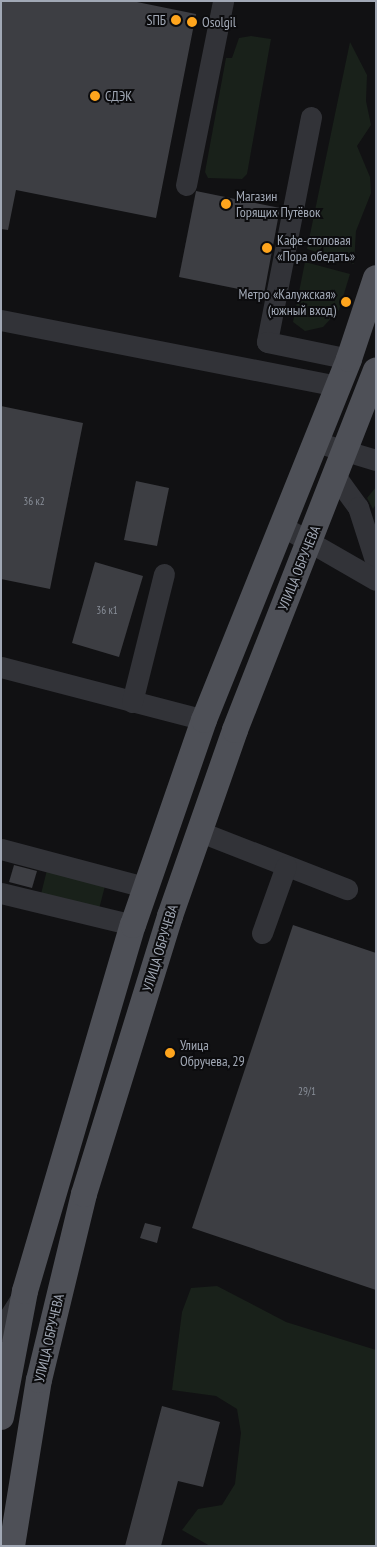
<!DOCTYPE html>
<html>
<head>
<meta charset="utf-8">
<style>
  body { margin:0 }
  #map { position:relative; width:377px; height:1547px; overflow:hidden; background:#111113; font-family:"PT Sans Narrow",sans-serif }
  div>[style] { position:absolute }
  .green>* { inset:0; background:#19211a }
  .building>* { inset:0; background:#3d3e43 }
  .minor>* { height:21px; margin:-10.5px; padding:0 10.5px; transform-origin:10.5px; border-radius:10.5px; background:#323338 }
  .major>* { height:26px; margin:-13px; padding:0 13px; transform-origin:13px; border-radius:13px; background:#4e5057 }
  .dots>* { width:14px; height:14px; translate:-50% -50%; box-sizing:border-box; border:2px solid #0c0c0e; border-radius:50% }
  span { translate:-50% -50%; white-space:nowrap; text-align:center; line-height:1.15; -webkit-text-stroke:4px #0c0c0e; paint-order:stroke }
  .number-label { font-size:11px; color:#888e98 }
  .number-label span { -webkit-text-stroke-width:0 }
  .poi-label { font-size:14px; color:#a1a8b5 }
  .right { translate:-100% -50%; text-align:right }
  .left { translate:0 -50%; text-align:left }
  .street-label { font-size:14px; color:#a1a8b5 }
  .frame { position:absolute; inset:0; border:2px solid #a1a8b5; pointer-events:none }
</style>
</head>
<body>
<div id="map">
  <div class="green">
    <i style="clip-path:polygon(251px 36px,271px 39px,247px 174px,242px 179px,208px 178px,205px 172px,226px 58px,232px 58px,239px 38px)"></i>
    <i style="clip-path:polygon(350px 42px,367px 75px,366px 101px,371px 125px,357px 146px,370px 177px,371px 193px,356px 231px,354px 264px,307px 249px)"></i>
    <i style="clip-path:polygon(305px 262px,350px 274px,339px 310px,323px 327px,305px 331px,293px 322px)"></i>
    <i style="clip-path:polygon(376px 487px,376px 504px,373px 509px,367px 498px)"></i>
    <i style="clip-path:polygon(47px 870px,105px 886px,99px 909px,41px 894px)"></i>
    <i style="clip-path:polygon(217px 1286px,286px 1322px,376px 1350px,376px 1546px,210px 1546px,182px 1530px,198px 1509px,222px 1505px,235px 1484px,241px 1433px,237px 1409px,216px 1396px,172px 1390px,182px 1312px,191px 1288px)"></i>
  </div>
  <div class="building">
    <i style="clip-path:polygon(1px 1px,132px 1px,196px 14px,156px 218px,16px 190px,8px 230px,1px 229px)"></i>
    <i style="clip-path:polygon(196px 191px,280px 208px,264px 294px,179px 277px)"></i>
    <i style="clip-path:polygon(1px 406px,83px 423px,50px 589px,1px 579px)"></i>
    <i style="clip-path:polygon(136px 481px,169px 488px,157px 546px,124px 540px)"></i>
    <i style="clip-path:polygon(95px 562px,143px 576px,119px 657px,72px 643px)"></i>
    <i style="clip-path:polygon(14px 865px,37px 871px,32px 888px,9px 882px)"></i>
    <i style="clip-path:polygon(293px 925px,376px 953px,376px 1290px,192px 1228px)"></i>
    <i style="clip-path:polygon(145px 1223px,161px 1227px,157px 1243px,140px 1238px)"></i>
    <i style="clip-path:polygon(162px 1406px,220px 1422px,203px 1487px,178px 1481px,161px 1546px,125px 1546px)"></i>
  </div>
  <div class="minor">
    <i style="left:311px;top:117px;width:229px;rotate:101.1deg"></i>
    <i style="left:267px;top:342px;width:84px;rotate:11.7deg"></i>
    <i style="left:186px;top:185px;width:188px;rotate:-78.6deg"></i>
    <i style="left:1px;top:320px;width:343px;rotate:11.1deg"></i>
    <i style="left:316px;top:442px;width:63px;rotate:16.7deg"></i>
    <i style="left:336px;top:477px;width:37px;rotate:54deg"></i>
    <i style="left:358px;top:507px;width:59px;rotate:72.2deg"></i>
    <i style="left:282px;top:526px;width:108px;rotate:29.9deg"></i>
    <i style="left:1px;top:667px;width:210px;rotate:14.6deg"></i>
    <i style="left:132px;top:702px;width:132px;rotate:-76deg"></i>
    <i style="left:198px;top:831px;width:160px;rotate:21.3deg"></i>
    <i style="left:1px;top:849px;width:149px;rotate:14.8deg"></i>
    <i style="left:1px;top:893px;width:136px;rotate:13.6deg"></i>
    <i style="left:262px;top:933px;width:71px;rotate:-70.3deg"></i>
    <i style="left:1px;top:1330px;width:36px;rotate:-58deg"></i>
  </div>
  <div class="major">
    <i style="left:1px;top:1417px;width:128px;rotate:-79.2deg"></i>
    <i style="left:25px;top:1291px;width:382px;rotate:-73.6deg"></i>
    <i style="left:133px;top:925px;width:217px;rotate:-70.9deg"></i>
    <i style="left:204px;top:720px;width:389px;rotate:-68.1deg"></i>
    <i style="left:349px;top:359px;width:85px;rotate:-71.6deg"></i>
    <i style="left:12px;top:1546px;width:168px;rotate:-80.8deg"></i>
    <i style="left:39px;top:1380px;width:191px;rotate:-76.4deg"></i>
    <i style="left:84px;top:1194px;width:291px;rotate:-72.8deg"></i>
    <i style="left:170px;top:916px;width:197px;rotate:-70.7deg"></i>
    <i style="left:235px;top:730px;width:386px;rotate:-68.6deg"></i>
  </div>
  <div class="dots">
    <i style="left:176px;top:20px;background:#ffa51d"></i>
    <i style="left:192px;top:22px;background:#ffa51d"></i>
    <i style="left:95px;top:96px;background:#ffa51d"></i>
    <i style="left:226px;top:204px;background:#ffa51d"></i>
    <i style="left:267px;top:248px;background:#ffa51d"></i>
    <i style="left:346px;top:302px;background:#ffa51d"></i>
    <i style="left:170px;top:1053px;background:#ffa51d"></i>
  </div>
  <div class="number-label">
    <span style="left:34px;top:501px">36 к2</span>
    <span style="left:107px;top:610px">36 к1</span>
    <span style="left:307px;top:1091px">29/1</span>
  </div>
  <div class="poi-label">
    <span class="right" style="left:166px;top:20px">SПБ</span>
    <span class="left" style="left:202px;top:22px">Osolgil</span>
    <span class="left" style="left:105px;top:96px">СДЭК</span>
    <span class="left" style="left:236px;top:204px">Магазин<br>Горящих Путёвок</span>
    <span class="left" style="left:277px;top:248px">Кафе-столовая<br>«Пора обедать»</span>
    <span class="right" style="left:336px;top:302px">Метро «Калужская»<br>(южный вход)</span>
    <span class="left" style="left:180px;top:1053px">Улица<br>Обручева, 29</span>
  </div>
  <div class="street-label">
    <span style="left:299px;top:568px;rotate:-68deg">УЛИЦА ОБРУЧЕВА</span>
    <span style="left:160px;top:948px;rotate:-73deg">УЛИЦА ОБРУЧЕВА</span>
    <span style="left:49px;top:1338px;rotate:-77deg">УЛИЦА ОБРУЧЕВА</span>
  </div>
  <div class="frame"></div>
</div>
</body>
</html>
